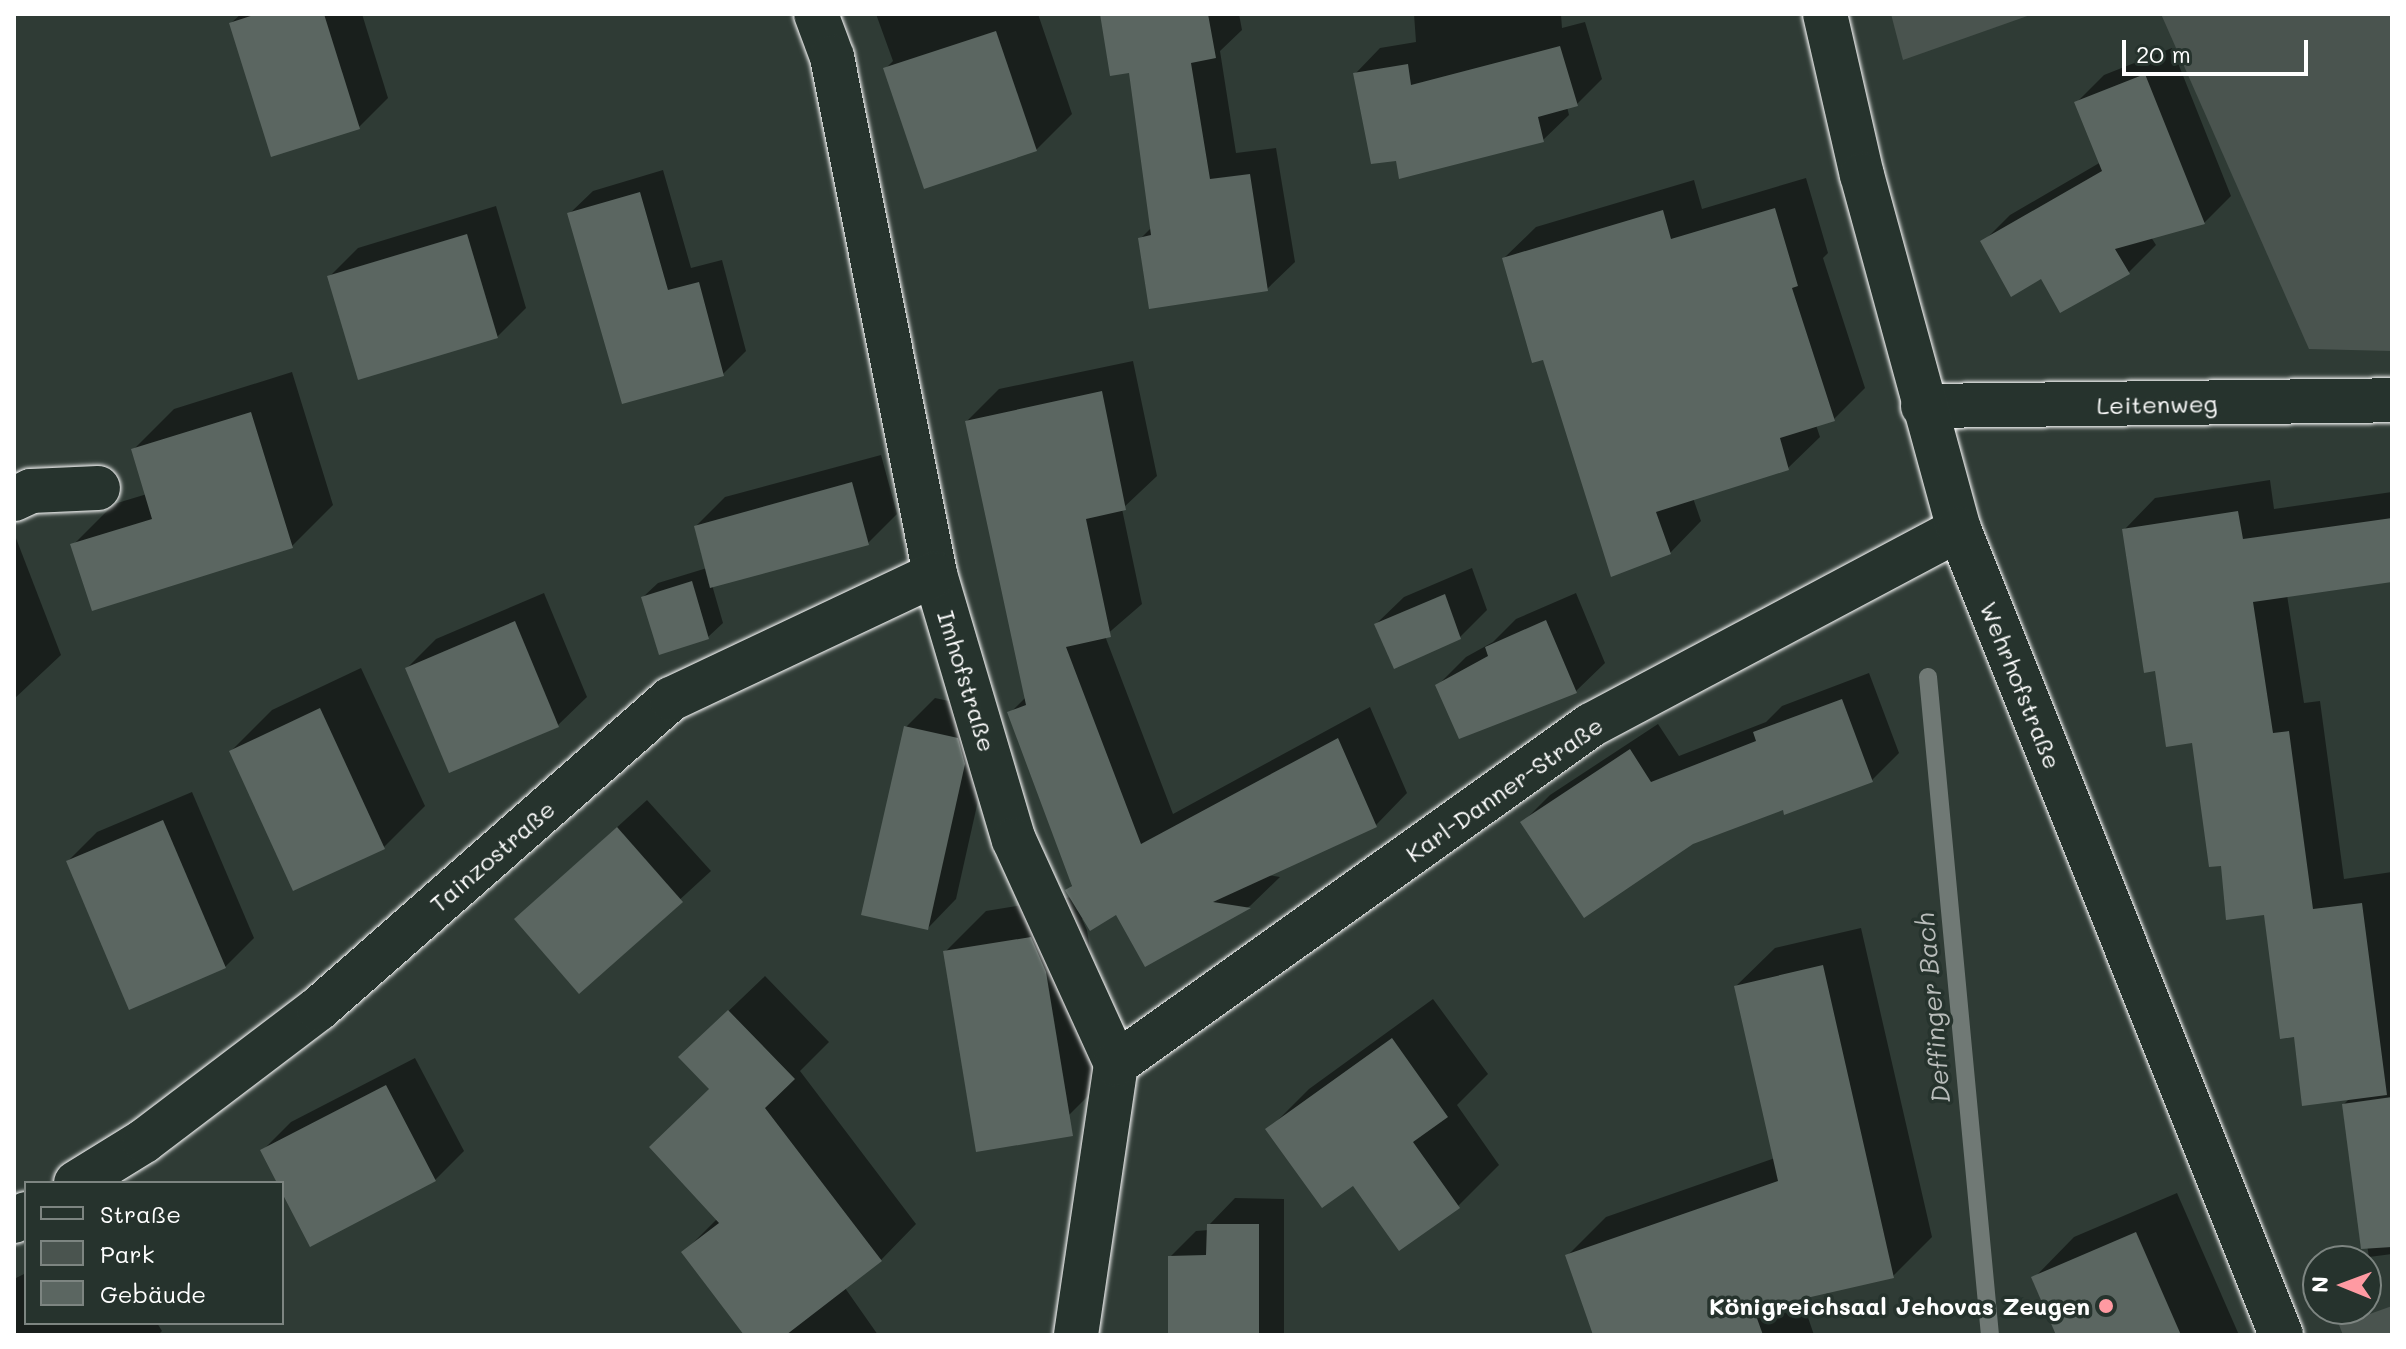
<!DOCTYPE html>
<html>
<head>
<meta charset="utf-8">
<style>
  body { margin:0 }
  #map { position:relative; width:2406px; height:1349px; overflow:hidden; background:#2f3b35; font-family:Mali,sans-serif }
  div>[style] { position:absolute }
  .green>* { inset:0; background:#4a544f }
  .shadow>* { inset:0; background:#0007 }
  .stream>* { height:18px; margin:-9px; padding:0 9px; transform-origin:9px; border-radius:9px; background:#707975 }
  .building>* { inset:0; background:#5b6661 }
  .roads { filter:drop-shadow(0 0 2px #fff) drop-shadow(0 0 2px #fff) }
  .street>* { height:44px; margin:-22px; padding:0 22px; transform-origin:22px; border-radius:22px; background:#26332d }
  .secondary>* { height:44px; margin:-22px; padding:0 22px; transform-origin:22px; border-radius:22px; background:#26332d }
  .dots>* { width:22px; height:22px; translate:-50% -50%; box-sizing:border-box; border:4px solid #26332d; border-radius:50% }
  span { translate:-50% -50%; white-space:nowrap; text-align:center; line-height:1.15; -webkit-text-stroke:7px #26332d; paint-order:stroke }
  .street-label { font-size:24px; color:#fff }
  .poi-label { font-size:24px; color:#fff; font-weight:700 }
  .right { translate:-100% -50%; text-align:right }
  .water-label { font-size:26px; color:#b8bcba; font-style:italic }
  .frame { position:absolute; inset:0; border:16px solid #fff; pointer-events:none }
  .legend { position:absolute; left:24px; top:1181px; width:260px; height:144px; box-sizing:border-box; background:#26332d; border:2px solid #7d8581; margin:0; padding:10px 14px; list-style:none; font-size:24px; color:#fff }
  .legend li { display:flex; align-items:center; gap:16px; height:40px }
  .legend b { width:40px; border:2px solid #7d8581 }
  .north { position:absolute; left:2302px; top:1245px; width:80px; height:80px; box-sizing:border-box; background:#26332d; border:2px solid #7d8581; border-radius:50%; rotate:271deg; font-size:22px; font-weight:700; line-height:32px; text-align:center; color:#fff }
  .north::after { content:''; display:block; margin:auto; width:28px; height:36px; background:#ff9aa2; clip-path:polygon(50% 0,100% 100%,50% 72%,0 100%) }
  .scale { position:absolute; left:2122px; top:40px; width:186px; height:36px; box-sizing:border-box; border:4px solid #fff; border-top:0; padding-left:10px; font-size:24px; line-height:28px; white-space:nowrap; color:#fff; -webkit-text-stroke:6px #26332d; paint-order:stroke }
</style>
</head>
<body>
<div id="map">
  <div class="green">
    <i style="clip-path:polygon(1891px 14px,2033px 14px,1903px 60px)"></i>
    <i style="clip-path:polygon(2161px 14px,2392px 14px,2392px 351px,2309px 349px)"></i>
    <i style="clip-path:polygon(2392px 1306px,2392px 1335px,2343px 1335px,2339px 1325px)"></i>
  </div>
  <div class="shadow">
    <i style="clip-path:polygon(241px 14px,362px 14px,388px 98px,359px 127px,231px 23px)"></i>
    <i style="clip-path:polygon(876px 14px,1038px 14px,1072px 114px,1036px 150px,886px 68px,893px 61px)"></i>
    <i style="clip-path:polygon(1102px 14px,1239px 14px,1242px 30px,1220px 51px,1236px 153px,1276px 148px,1295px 262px,1267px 289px,1140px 239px,1152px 227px,1131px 71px)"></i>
    <i style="clip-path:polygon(1414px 14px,1561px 14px,1562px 28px,1585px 22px,1602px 79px,1577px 104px,1567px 107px,1569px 115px,1543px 140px,1397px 159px,1355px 74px,1380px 48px,1416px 42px)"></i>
    <i style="clip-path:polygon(2172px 48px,2231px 196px,2204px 223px,2151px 237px,2156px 245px,2129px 272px,2061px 311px,2042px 277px,1983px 242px,2010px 215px,2101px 162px,2077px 102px,2104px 75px)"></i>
    <i style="clip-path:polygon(663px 170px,691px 268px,722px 260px,746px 351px,723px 374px,569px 214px,593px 191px)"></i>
    <i style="clip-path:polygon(1806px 178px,1828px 253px,1823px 258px,1865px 388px,1834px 419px,1816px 425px,1820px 437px,1788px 468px,1693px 498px,1701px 521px,1670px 553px,1544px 358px,1504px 258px,1536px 227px,1694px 180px,1702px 209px)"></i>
    <i style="clip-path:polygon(496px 206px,526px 308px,497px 337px,329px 277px,358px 248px)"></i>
    <i style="clip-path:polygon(1133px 361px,1157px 476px,1122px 509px,1142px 604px,1105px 636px,1173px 814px,1370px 707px,1407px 793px,1376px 825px,1268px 875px,1280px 877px,1250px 906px,1146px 965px,1117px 913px,1082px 919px,1087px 930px,1110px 1074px,1069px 1115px,945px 952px,986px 911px,1072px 897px,1068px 890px,1073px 884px,1010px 713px,1026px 697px,967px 421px,999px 389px)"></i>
    <i style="clip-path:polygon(292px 372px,333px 505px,292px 546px,73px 545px,114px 504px,147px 494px,133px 450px,174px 409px)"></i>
    <i style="clip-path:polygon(881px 455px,897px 514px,868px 543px,712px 585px,723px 623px,708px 637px,643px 597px,658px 583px,707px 568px,696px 526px,725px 497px)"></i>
    <i style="clip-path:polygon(2270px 480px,2274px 509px,2392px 492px,2392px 580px,2287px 595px,2304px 703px,2320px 701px,2344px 879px,2392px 872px,2392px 1254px,2369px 1257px,2344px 1104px,2350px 1098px,2296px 1035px,2266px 912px,2223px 863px,2194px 741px,2157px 669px,2124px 530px,2155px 498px)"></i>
    <i style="clip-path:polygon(14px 533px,61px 655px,14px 699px)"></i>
    <i style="clip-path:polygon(1472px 568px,1487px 610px,1460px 637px,1376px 624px,1404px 597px)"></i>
    <i style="clip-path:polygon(544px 593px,587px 697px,558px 725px,407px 668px,436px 639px)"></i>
    <i style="clip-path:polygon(1576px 593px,1605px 663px,1576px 691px,1437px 686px,1466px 657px,1493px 642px,1516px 619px)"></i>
    <i style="clip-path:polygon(361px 668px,425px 806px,384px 847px,231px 751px,272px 710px)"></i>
    <i style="clip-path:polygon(1869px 673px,1899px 753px,1872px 780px,1784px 808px,1523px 822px,1550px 795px,1658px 724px,1679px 756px,1766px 722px,1782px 706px)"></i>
    <i style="clip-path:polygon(935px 698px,986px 709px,993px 734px,956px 899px,928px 928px,906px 727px)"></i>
    <i style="clip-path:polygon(192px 792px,254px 938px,225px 967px,68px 861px,97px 832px)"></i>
    <i style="clip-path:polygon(647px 800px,711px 871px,580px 991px,516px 919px)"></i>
    <i style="clip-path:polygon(1861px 928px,1932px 1237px,1893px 1276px,1801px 1297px,1814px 1335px,1596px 1335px,1568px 1255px,1606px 1217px,1775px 1158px,1736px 986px,1775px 948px)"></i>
    <i style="clip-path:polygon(765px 976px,829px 1042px,800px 1071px,916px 1224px,881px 1260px,845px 1288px,878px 1335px,747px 1335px,684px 1252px,718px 1218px,711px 1089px,717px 1022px)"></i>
    <i style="clip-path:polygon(1433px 999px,1488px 1074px,1457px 1105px,1499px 1165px,1458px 1206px,1353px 1183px,1268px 1130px,1309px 1089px)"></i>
    <i style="clip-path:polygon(415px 1058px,464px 1151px,435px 1180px,282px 1188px,262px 1151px,291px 1122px)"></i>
    <i style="clip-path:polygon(2177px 1193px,2239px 1335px,2058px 1335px,2034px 1278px,2074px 1237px)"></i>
    <i style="clip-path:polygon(1235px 1198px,1284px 1199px,1284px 1335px,1170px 1335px,1170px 1257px,1196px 1231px,1209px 1230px,1209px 1225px)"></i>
    <i style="clip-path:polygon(26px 1273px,26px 1323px,157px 1323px,162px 1331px,158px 1335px,14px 1335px,14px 1279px)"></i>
  </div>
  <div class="stream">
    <i style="left:1928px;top:677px;width:661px;rotate:84.62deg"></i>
  </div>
  <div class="building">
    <i style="clip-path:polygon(257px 14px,324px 14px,360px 129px,271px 157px,229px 23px)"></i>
    <i style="clip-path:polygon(1100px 14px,1208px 14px,1216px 58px,1191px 63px,1210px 179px,1250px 174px,1268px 291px,1149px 309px,1138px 238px,1151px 235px,1129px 73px,1110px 76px)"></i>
    <i style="clip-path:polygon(996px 31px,1037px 151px,924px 189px,883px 68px)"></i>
    <i style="clip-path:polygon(1560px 46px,1578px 106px,1538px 117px,1544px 142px,1399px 179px,1396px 161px,1371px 164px,1353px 73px,1408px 64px,1411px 85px)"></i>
    <i style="clip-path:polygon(2145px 74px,2205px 224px,2115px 249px,2130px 274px,2060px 313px,2041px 279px,2011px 297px,1980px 241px,2102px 171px,2074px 102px)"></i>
    <i style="clip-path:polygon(640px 192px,668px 290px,699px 282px,724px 376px,622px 404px,567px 213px)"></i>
    <i style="clip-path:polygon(1775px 208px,1798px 286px,1792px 288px,1835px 421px,1780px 438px,1789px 470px,1656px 512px,1671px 554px,1611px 577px,1543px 360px,1532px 363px,1502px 258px,1663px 210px,1671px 239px)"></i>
    <i style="clip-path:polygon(467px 234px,498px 338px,358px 380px,327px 276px)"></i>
    <i style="clip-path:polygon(1102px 391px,1126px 510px,1086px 519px,1111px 637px,1066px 647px,1141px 844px,1338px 738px,1377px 827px,1213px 902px,1251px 908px,1145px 967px,1116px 915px,1090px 931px,1065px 890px,1072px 886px,1007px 712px,1026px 705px,965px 421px)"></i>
    <i style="clip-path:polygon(251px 412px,293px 548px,92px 611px,70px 544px,152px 519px,131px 449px)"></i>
    <i style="clip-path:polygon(852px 482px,869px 545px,710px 588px,694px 526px)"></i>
    <i style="clip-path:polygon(2238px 511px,2243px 539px,2392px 518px,2392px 582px,2253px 602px,2273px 733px,2289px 731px,2313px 909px,2362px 903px,2387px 1095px,2302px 1106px,2294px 1037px,2280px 1039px,2264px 915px,2226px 920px,2221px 866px,2209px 867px,2192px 743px,2166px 747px,2155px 671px,2144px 673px,2122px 529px)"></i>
    <i style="clip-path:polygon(692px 581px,709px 639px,659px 655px,641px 597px)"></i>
    <i style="clip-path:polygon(1445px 594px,1461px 639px,1394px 669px,1374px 624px)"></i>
    <i style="clip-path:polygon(1546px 620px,1577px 693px,1459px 739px,1435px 685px,1488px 656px,1485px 647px)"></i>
    <i style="clip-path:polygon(515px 621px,559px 727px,449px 773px,405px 668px)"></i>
    <i style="clip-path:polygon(1842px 699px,1873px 782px,1784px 815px,1783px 810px,1693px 844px,1584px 918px,1520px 822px,1630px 749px,1651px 782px,1756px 741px,1753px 732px)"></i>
    <i style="clip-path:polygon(320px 708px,385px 849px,293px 891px,229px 751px)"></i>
    <i style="clip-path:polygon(904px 726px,958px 738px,965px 764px,928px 930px,861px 915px)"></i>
    <i style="clip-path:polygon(163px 820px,226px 968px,129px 1010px,66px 861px)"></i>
    <i style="clip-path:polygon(617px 827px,683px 902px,579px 994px,514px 919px)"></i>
    <i style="clip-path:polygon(1031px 937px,1046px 972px,1073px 1136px,976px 1152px,943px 951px)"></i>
    <i style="clip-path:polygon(1823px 965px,1894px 1278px,1754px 1310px,1763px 1335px,1593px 1335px,1565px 1255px,1778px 1181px,1734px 986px)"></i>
    <i style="clip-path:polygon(728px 1010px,795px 1079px,765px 1108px,882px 1261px,786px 1335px,744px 1335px,681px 1252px,719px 1223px,649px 1147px,709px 1089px,678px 1057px)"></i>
    <i style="clip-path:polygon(1392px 1038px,1448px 1117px,1413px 1142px,1460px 1208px,1399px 1251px,1353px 1186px,1322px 1208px,1265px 1129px)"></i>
    <i style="clip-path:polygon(386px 1085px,436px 1181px,310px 1247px,282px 1193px,282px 1183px,277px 1183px,260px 1150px)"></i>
    <i style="clip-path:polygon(2392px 1097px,2392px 1247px,2361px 1249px,2342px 1104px)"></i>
    <i style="clip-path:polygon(1207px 1224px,1259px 1224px,1259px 1335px,1168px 1335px,1168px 1256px,1206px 1255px)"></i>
    <i style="clip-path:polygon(2136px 1232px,2181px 1335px,2056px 1335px,2031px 1277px)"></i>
  </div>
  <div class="roads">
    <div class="street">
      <i style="left:816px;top:14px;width:46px;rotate:69.6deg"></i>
      <i style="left:832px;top:57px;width:527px;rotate:78.73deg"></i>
      <i style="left:935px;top:574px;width:277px;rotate:73.5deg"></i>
      <i style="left:1014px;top:840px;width:246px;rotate:65.5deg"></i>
      <i style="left:1116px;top:1064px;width:274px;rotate:98.4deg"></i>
      <i style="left:1923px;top:406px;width:469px;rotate:-0.7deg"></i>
      <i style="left:14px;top:499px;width:19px;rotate:-25deg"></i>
      <i style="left:31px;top:491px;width:67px;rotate:-2.6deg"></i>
      <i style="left:1116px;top:1064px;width:584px;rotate:-35.51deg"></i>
      <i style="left:1591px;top:725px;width:417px;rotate:-28deg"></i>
      <i style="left:76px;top:1183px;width:80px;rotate:-31.7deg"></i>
      <i style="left:144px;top:1141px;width:218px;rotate:-37.2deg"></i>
      <i style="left:318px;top:1009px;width:470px;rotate:-41.3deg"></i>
      <i style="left:671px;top:699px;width:292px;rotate:-25.3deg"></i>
      <i style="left:14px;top:1221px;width:14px;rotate:-30deg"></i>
    </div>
    <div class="secondary">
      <i style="left:1825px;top:14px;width:165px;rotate:77.1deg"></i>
      <i style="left:1862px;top:175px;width:367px;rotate:74.7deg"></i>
      <i style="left:1959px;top:529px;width:868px;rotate:68.22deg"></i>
    </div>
  </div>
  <div class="dots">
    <i style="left:2106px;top:1306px;background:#ff9aa2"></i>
  </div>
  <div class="street-label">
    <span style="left:2157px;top:404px;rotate:-1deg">Leitenweg</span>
    <span style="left:967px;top:681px;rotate:73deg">Imhofstraße</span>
    <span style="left:2021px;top:685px;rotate:68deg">Wehrhofstraße</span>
    <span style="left:1504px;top:789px;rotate:-35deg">Karl-Danner-Straße</span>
    <span style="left:492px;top:856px;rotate:-41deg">Tainzostraße</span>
  </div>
  <div class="poi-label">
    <span class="right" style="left:2090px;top:1306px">Königreichsaal Jehovas Zeugen</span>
  </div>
  <div class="water-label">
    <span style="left:1933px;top:1008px;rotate:-95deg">Deffinger Bach</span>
  </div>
  <div class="frame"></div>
  <ul class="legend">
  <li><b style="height:10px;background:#26332d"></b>Straße</li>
  <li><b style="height:22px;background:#4a544f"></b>Park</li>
  <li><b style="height:22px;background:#5b6661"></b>Gebäude</li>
  </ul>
  <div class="north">N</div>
  <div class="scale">20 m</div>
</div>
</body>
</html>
